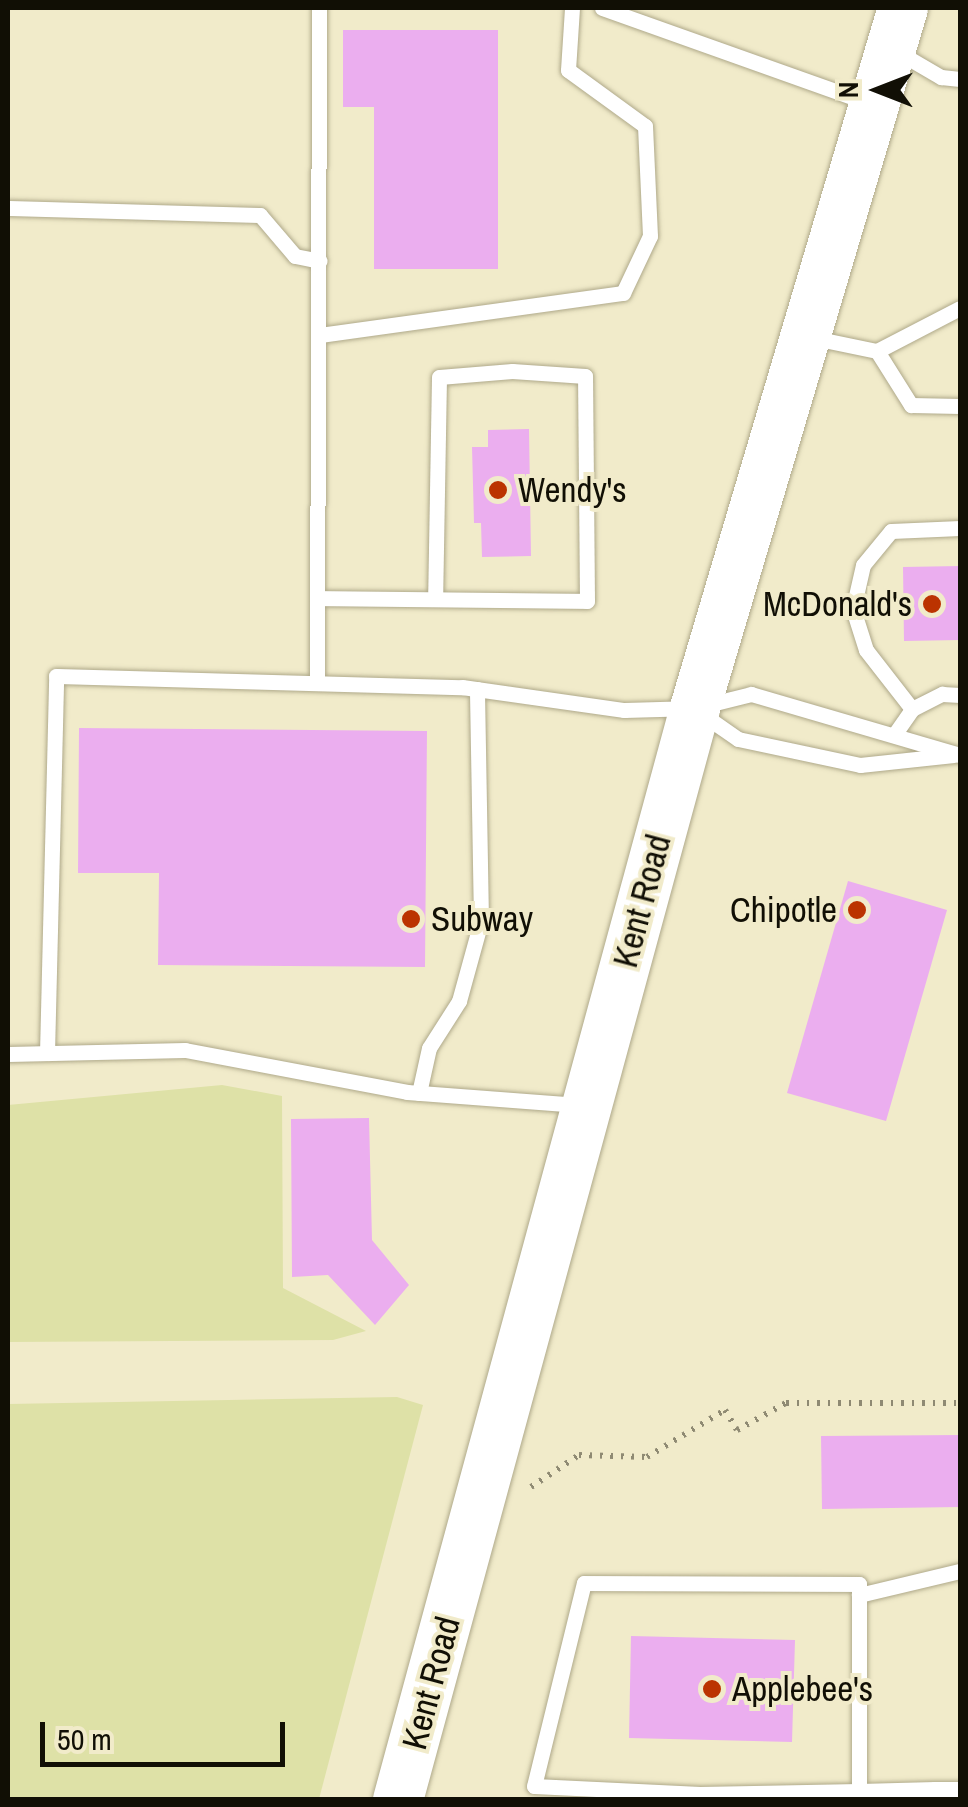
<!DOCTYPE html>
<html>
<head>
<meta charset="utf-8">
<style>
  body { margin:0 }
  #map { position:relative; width:968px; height:1807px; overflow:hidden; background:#f1ebca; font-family:"Archivo Narrow",sans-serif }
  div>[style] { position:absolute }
  .green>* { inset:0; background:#dee1a7 }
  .building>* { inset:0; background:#ebaeef }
  .path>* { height:6px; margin-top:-3px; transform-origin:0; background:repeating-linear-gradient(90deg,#8f8a73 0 2.5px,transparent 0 10.5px) }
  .roads { filter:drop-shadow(0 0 2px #afa98a) drop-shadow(0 0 2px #afa98a) }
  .lane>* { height:15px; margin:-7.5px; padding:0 7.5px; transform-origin:7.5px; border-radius:7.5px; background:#fff }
  .primary>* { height:50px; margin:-25px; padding:0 25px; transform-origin:25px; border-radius:25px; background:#fff }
  .dots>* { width:28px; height:28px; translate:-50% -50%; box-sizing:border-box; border:5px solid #f1ebca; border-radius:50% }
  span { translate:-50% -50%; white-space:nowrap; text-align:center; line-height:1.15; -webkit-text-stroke:8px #f1ebca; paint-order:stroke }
  .poi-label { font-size:35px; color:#110f05 }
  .left { translate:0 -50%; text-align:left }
  .right { translate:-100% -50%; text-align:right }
  .street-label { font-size:35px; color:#110f05 }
  .frame { position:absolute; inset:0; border:10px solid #110f05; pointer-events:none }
  .north { position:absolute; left:828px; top:40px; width:100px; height:100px; -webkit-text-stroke:8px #f1ebca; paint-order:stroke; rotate:270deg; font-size:28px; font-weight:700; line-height:40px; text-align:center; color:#110f05 }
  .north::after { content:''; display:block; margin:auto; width:35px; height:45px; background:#110f05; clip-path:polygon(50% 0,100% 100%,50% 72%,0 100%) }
  .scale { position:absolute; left:40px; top:1722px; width:245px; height:45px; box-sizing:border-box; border:5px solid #110f05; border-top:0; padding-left:12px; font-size:30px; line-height:35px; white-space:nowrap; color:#110f05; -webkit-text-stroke:8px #f1ebca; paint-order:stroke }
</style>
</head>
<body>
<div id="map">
  <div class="green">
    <i style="clip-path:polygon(222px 1085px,282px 1096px,283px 1288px,366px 1331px,333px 1340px,8px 1342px,8px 1105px)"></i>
    <i style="clip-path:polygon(397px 1397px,423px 1405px,319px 1799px,8px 1799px,8px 1404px)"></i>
  </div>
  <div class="building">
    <i style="clip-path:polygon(343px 30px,498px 30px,498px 269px,374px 269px,374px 107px,343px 107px)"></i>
    <i style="clip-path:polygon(529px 429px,531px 556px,482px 557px,481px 523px,474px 523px,472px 447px,488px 447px,488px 430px)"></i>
    <i style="clip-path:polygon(960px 566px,960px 640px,904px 641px,903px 567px)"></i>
    <i style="clip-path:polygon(79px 728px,427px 731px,425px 967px,158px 965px,159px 873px,78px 873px)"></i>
    <i style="clip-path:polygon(848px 881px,947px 910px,886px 1121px,787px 1093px)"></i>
    <i style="clip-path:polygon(369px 1118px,372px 1240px,409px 1285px,375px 1325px,328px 1275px,292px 1277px,291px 1119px)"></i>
    <i style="clip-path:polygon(960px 1435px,960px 1507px,822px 1509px,821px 1436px)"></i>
    <i style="clip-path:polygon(631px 1636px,795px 1640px,792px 1742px,629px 1738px)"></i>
  </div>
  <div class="path">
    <i style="left:531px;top:1487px;width:58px;rotate:-33.7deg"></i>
    <i style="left:579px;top:1455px;width:68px;rotate:1.7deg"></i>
    <i style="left:647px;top:1457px;width:91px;rotate:-31.1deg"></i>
    <i style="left:725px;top:1410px;width:23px;rotate:59deg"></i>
    <i style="left:737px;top:1430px;width:56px;rotate:-28.9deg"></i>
    <i style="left:786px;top:1403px;width:174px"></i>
  </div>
  <div class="roads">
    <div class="lane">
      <i style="left:602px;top:8px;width:280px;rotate:19.6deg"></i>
      <i style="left:898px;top:52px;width:50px;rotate:30.2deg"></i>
      <i style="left:941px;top:77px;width:19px;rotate:6deg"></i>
      <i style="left:8px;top:208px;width:252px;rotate:1.6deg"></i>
      <i style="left:260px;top:215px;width:54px;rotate:49.5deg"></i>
      <i style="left:295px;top:256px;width:25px;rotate:11deg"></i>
      <i style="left:320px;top:335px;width:306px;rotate:-7.9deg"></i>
      <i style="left:623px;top:293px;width:63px;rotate:-64.7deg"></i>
      <i style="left:650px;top:236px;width:110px;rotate:-92.6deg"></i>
      <i style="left:645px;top:126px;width:95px;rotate:-144deg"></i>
      <i style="left:568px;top:70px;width:62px;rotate:-86.3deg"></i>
      <i style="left:814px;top:338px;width:64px;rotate:11.7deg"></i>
      <i style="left:877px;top:351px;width:93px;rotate:-27.4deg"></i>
      <i style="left:877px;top:351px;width:64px;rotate:57.8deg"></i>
      <i style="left:911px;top:405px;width:49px;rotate:1.2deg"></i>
      <i style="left:317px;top:598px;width:270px;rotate:0.6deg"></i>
      <i style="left:587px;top:601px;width:225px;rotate:-90.5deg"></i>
      <i style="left:585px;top:376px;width:73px;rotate:-176.1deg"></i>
      <i style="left:512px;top:371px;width:73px;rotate:175.3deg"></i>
      <i style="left:439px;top:377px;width:219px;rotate:91deg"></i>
      <i style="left:317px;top:681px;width:673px;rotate:-89.83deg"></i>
      <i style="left:912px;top:709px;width:34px;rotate:-27deg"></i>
      <i style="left:942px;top:694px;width:18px;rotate:3deg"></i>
      <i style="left:702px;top:714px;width:44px;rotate:34.8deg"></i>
      <i style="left:738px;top:739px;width:125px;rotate:12deg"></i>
      <i style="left:860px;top:765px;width:94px;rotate:-6.1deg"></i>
      <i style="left:894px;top:735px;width:32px;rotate:-55deg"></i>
      <i style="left:912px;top:709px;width:75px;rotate:-127.9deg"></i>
      <i style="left:866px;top:650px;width:43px;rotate:-107.6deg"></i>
      <i style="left:853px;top:609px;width:45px;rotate:-77.2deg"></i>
      <i style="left:863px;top:565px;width:44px;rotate:-50.5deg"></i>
      <i style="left:891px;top:531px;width:69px;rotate:-2.5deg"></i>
      <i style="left:47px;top:1053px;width:377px;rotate:-88.6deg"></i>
      <i style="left:56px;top:676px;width:406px;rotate:1.6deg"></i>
      <i style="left:462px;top:687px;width:164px;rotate:8.1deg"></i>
      <i style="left:624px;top:710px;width:71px;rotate:-1.6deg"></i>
      <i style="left:695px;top:708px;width:58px;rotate:-14deg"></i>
      <i style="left:751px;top:694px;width:218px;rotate:16.3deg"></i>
      <i style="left:8px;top:1054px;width:177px;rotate:-1.3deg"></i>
      <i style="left:185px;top:1050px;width:226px;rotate:10.7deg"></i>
      <i style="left:407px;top:1092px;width:172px;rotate:4.3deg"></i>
      <i style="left:419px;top:1093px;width:46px;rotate:-77.5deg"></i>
      <i style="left:429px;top:1048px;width:56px;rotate:-57.4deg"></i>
      <i style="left:459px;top:1001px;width:83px;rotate:-74.6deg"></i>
      <i style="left:481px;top:921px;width:232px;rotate:-91deg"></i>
      <i style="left:584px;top:1583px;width:275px;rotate:0.2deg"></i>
      <i style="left:859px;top:1584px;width:207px;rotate:90deg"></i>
      <i style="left:859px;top:1791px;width:159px;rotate:178.9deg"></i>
      <i style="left:700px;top:1794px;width:166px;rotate:-177.2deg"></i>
      <i style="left:534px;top:1786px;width:209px;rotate:-76.2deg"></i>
      <i style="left:859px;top:1595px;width:104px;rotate:-13.4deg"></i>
      <i style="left:935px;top:1789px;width:25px"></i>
      <i style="left:859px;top:1791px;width:76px;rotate:-1.5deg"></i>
      <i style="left:935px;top:1789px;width:11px;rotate:90deg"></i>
    </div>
    <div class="primary">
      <i style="left:398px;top:1800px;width:1132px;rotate:-74.78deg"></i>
      <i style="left:695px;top:708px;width:730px;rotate:-73.45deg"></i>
    </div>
  </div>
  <div class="dots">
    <i style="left:498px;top:490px;background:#b30"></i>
    <i style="left:932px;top:604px;background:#b30"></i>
    <i style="left:857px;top:910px;background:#b30"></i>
    <i style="left:411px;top:919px;background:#b30"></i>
    <i style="left:712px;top:1689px;background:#b30"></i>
  </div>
  <div class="poi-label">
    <span class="left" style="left:518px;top:490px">Wendy's</span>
    <span class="right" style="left:912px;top:604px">McDonald's</span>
    <span class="right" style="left:837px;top:910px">Chipotle</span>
    <span class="left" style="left:431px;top:919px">Subway</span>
    <span class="left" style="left:732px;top:1689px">Applebee's</span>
  </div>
  <div class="street-label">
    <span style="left:642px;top:901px;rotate:-75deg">Kent Road</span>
    <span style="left:431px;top:1683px;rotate:-75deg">Kent Road</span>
  </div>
  <div class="frame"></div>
  <div class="north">N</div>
  <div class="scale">50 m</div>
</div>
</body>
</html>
